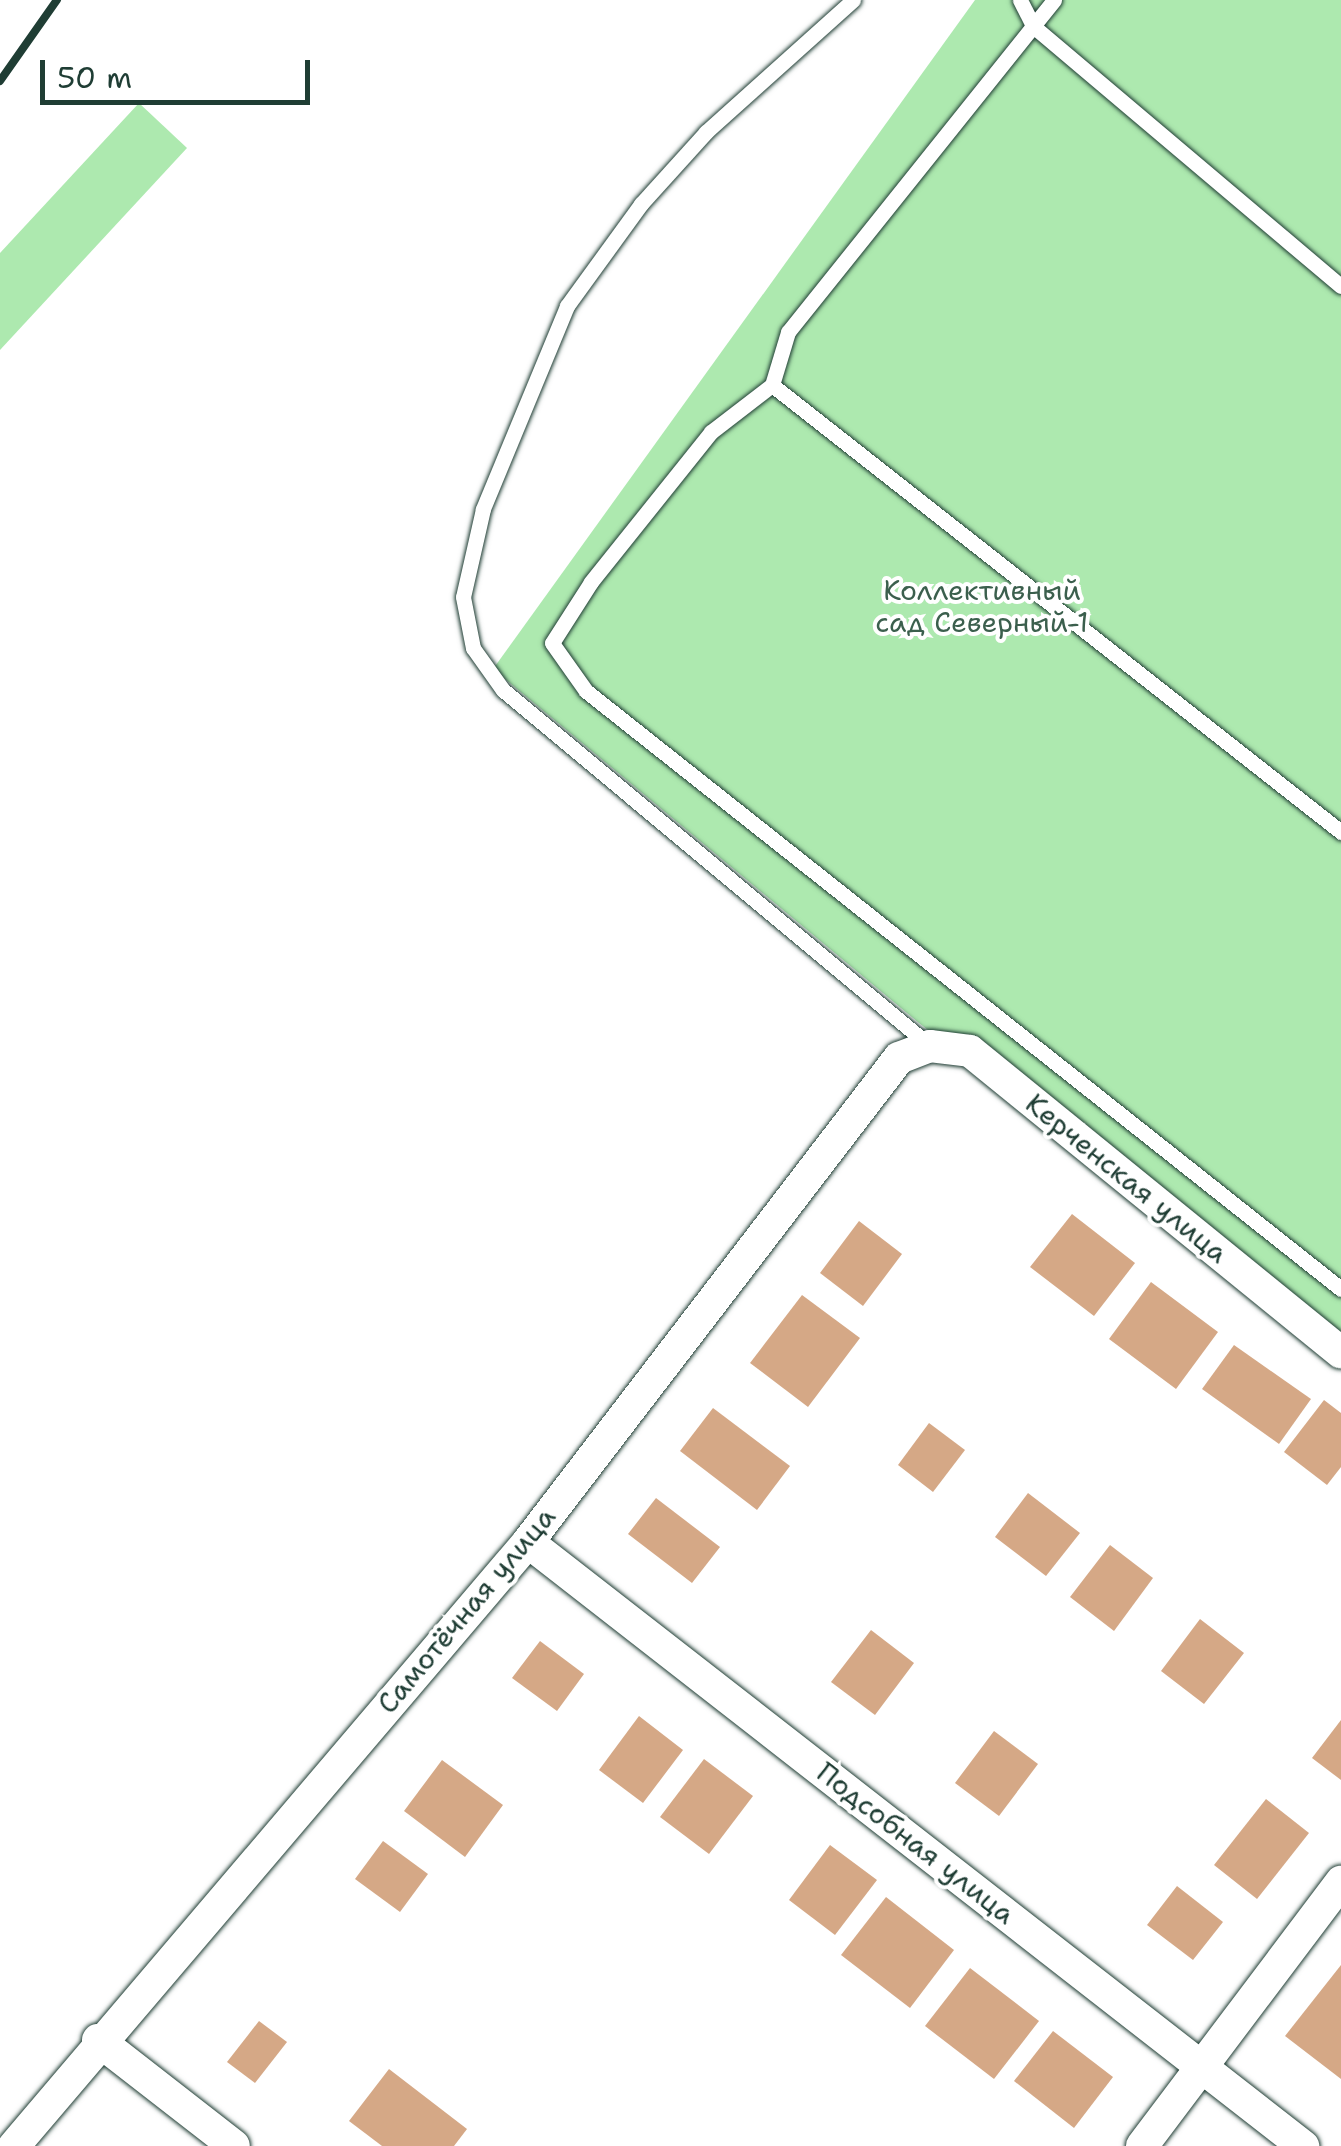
<!DOCTYPE html>
<html>
<head>
<meta charset="utf-8">
<style>
  body { margin:0 }
  #map { position:relative; width:1341px; height:2146px; overflow:hidden; background:#fff; font-family:"Shantell Sans",sans-serif }
  div>[style] { position:absolute }
  .green>* { inset:0; background:#ade9af }
  .building>* { inset:0; background:#d5a886 }
  .roads { filter:drop-shadow(0 0 2px #1f3d34) drop-shadow(0 0 2px #1f3d34) }
  .lane>* { height:15px; margin:-7.5px; padding:0 7.5px; transform-origin:7.5px; border-radius:7.5px; background:#fff }
  .street>* { height:32px; margin:-16px; padding:0 16px; transform-origin:16px; border-radius:16px; background:#fff }
  .rail>* { height:8px; margin:-4px; padding:0 4px; transform-origin:4px; border-radius:4px; background:#1f3d34 }
  span { translate:-50% -50%; white-space:nowrap; text-align:center; line-height:1.15; -webkit-text-stroke:8px #fff; paint-order:stroke }
  .park-label { font-size:28px; color:#3b5f4d }
  .street-label { font-size:28px; color:#1f3d34 }
  .scale { position:absolute; left:40px; top:60px; width:270px; height:45px; box-sizing:border-box; border:5px solid #1f3d34; border-top:0; padding-left:12px; font-size:30px; line-height:35px; white-space:nowrap; color:#1f3d34; -webkit-text-stroke:8px #fff; paint-order:stroke }
</style>
</head>
<body>
<div id="map">
  <div class="green">
    <i style="clip-path:polygon(975px 0,1341px 0,1341px 1351px,919px 1023px,493px 669px)"></i>
    <i style="clip-path:polygon(139px 103px,187px 148px,0 350px,0 253px)"></i>
  </div>
  <div class="building">
    <i style="clip-path:polygon(1072px 1214px,1135px 1263px,1094px 1316px,1030px 1267px)"></i>
    <i style="clip-path:polygon(859px 1221px,902px 1254px,863px 1306px,820px 1273px)"></i>
    <i style="clip-path:polygon(1151px 1282px,1218px 1332px,1176px 1389px,1109px 1339px)"></i>
    <i style="clip-path:polygon(802px 1295px,860px 1338px,808px 1407px,750px 1363px)"></i>
    <i style="clip-path:polygon(1234px 1345px,1311px 1399px,1279px 1444px,1202px 1389px)"></i>
    <i style="clip-path:polygon(1324px 1400px,1341px 1413px,1341px 1467px,1327px 1485px,1284px 1452px)"></i>
    <i style="clip-path:polygon(713px 1408px,790px 1466px,757px 1510px,680px 1451px)"></i>
    <i style="clip-path:polygon(929px 1423px,965px 1450px,933px 1492px,898px 1465px)"></i>
    <i style="clip-path:polygon(1028px 1493px,1080px 1533px,1046px 1576px,995px 1537px)"></i>
    <i style="clip-path:polygon(656px 1498px,720px 1547px,692px 1583px,628px 1534px)"></i>
    <i style="clip-path:polygon(1110px 1545px,1153px 1578px,1114px 1631px,1070px 1597px)"></i>
    <i style="clip-path:polygon(1200px 1619px,1244px 1653px,1204px 1704px,1161px 1671px)"></i>
    <i style="clip-path:polygon(871px 1630px,914px 1663px,875px 1715px,831px 1682px)"></i>
    <i style="clip-path:polygon(540px 1641px,584px 1674px,557px 1711px,512px 1678px)"></i>
    <i style="clip-path:polygon(639px 1716px,683px 1750px,643px 1803px,599px 1770px)"></i>
    <i style="clip-path:polygon(1341px 1720px,1341px 1780px,1312px 1758px)"></i>
    <i style="clip-path:polygon(994px 1731px,1038px 1764px,999px 1816px,955px 1783px)"></i>
    <i style="clip-path:polygon(704px 1759px,753px 1796px,709px 1854px,660px 1817px)"></i>
    <i style="clip-path:polygon(442px 1760px,503px 1805px,465px 1857px,404px 1811px)"></i>
    <i style="clip-path:polygon(1266px 1799px,1309px 1833px,1257px 1899px,1214px 1865px)"></i>
    <i style="clip-path:polygon(383px 1841px,428px 1874px,400px 1912px,355px 1879px)"></i>
    <i style="clip-path:polygon(830px 1845px,877px 1880px,835px 1935px,789px 1900px)"></i>
    <i style="clip-path:polygon(1177px 1886px,1223px 1922px,1193px 1960px,1147px 1925px)"></i>
    <i style="clip-path:polygon(886px 1897px,954px 1950px,910px 2008px,841px 1955px)"></i>
    <i style="clip-path:polygon(1341px 1965px,1341px 2079px,1285px 2036px)"></i>
    <i style="clip-path:polygon(970px 1968px,1039px 2021px,994px 2079px,925px 2026px)"></i>
    <i style="clip-path:polygon(259px 2021px,287px 2042px,255px 2083px,227px 2062px)"></i>
    <i style="clip-path:polygon(1053px 2031px,1113px 2077px,1074px 2128px,1014px 2081px)"></i>
    <i style="clip-path:polygon(389px 2069px,467px 2129px,454px 2146px,382px 2146px,349px 2121px)"></i>
  </div>
  <div class="roads">
    <div class="lane">
      <i style="left:853px;top:0;width:198px;rotate:138.1deg"></i>
      <i style="left:706px;top:132px;width:97px;rotate:132.1deg"></i>
      <i style="left:641px;top:204px;width:126px;rotate:126deg"></i>
      <i style="left:567px;top:306px;width:220px;rotate:112.5deg"></i>
      <i style="left:483px;top:509px;width:90px;rotate:102.8deg"></i>
      <i style="left:463px;top:597px;width:52px;rotate:78.9deg"></i>
      <i style="left:473px;top:648px;width:52px;rotate:54.5deg"></i>
      <i style="left:503px;top:690px;width:556px;rotate:39.82deg"></i>
      <i style="left:1020px;top:0;width:29px;rotate:63deg"></i>
      <i style="left:1033px;top:26px;width:403px;rotate:40.2deg"></i>
      <i style="left:1054px;top:0;width:425px;rotate:128.7deg"></i>
      <i style="left:788px;top:332px;width:55px;rotate:106.8deg"></i>
      <i style="left:772px;top:385px;width:724px;rotate:38.15deg"></i>
      <i style="left:772px;top:385px;width:77px;rotate:142.4deg"></i>
      <i style="left:711px;top:432px;width:192px;rotate:128.7deg"></i>
      <i style="left:591px;top:582px;width:72px;rotate:122.6deg"></i>
      <i style="left:552px;top:643px;width:59px;rotate:54.7deg"></i>
      <i style="left:586px;top:691px;width:963px;rotate:38.38deg"></i>
    </div>
    <div class="street">
      <i style="left:528px;top:1542px;width:983px;rotate:37.93deg"></i>
      <i style="left:98px;top:2040px;width:172px;rotate:37.9deg"></i>
      <i style="left:14px;top:2146px;width:793px;rotate:-49.6deg"></i>
      <i style="left:528px;top:1542px;width:610px;rotate:-52.53deg"></i>
      <i style="left:899px;top:1058px;width:33px;rotate:-21deg"></i>
      <i style="left:930px;top:1046px;width:40px;rotate:7.1deg"></i>
      <i style="left:970px;top:1051px;width:478px;rotate:39.1deg"></i>
      <i style="left:1142px;top:2146px;width:331px;rotate:-53deg"></i>
    </div>
  </div>
  <div class="rail">
    <i style="left:0;top:81px;width:99px;rotate:-54.9deg"></i>
  </div>
  <div class="park-label">
    <span style="left:982px;top:606px">Коллективный<br>сад Северный-1</span>
  </div>
  <div class="street-label">
    <span style="left:1127px;top:1178px;rotate:39deg">Керченская улица</span>
    <span style="left:466px;top:1610px;rotate:-50deg">Самотёчная улица</span>
    <span style="left:916px;top:1843px;rotate:38deg">Подсобная улица</span>
  </div>
  <div class="scale">50 m</div>
</div>
</body>
</html>
